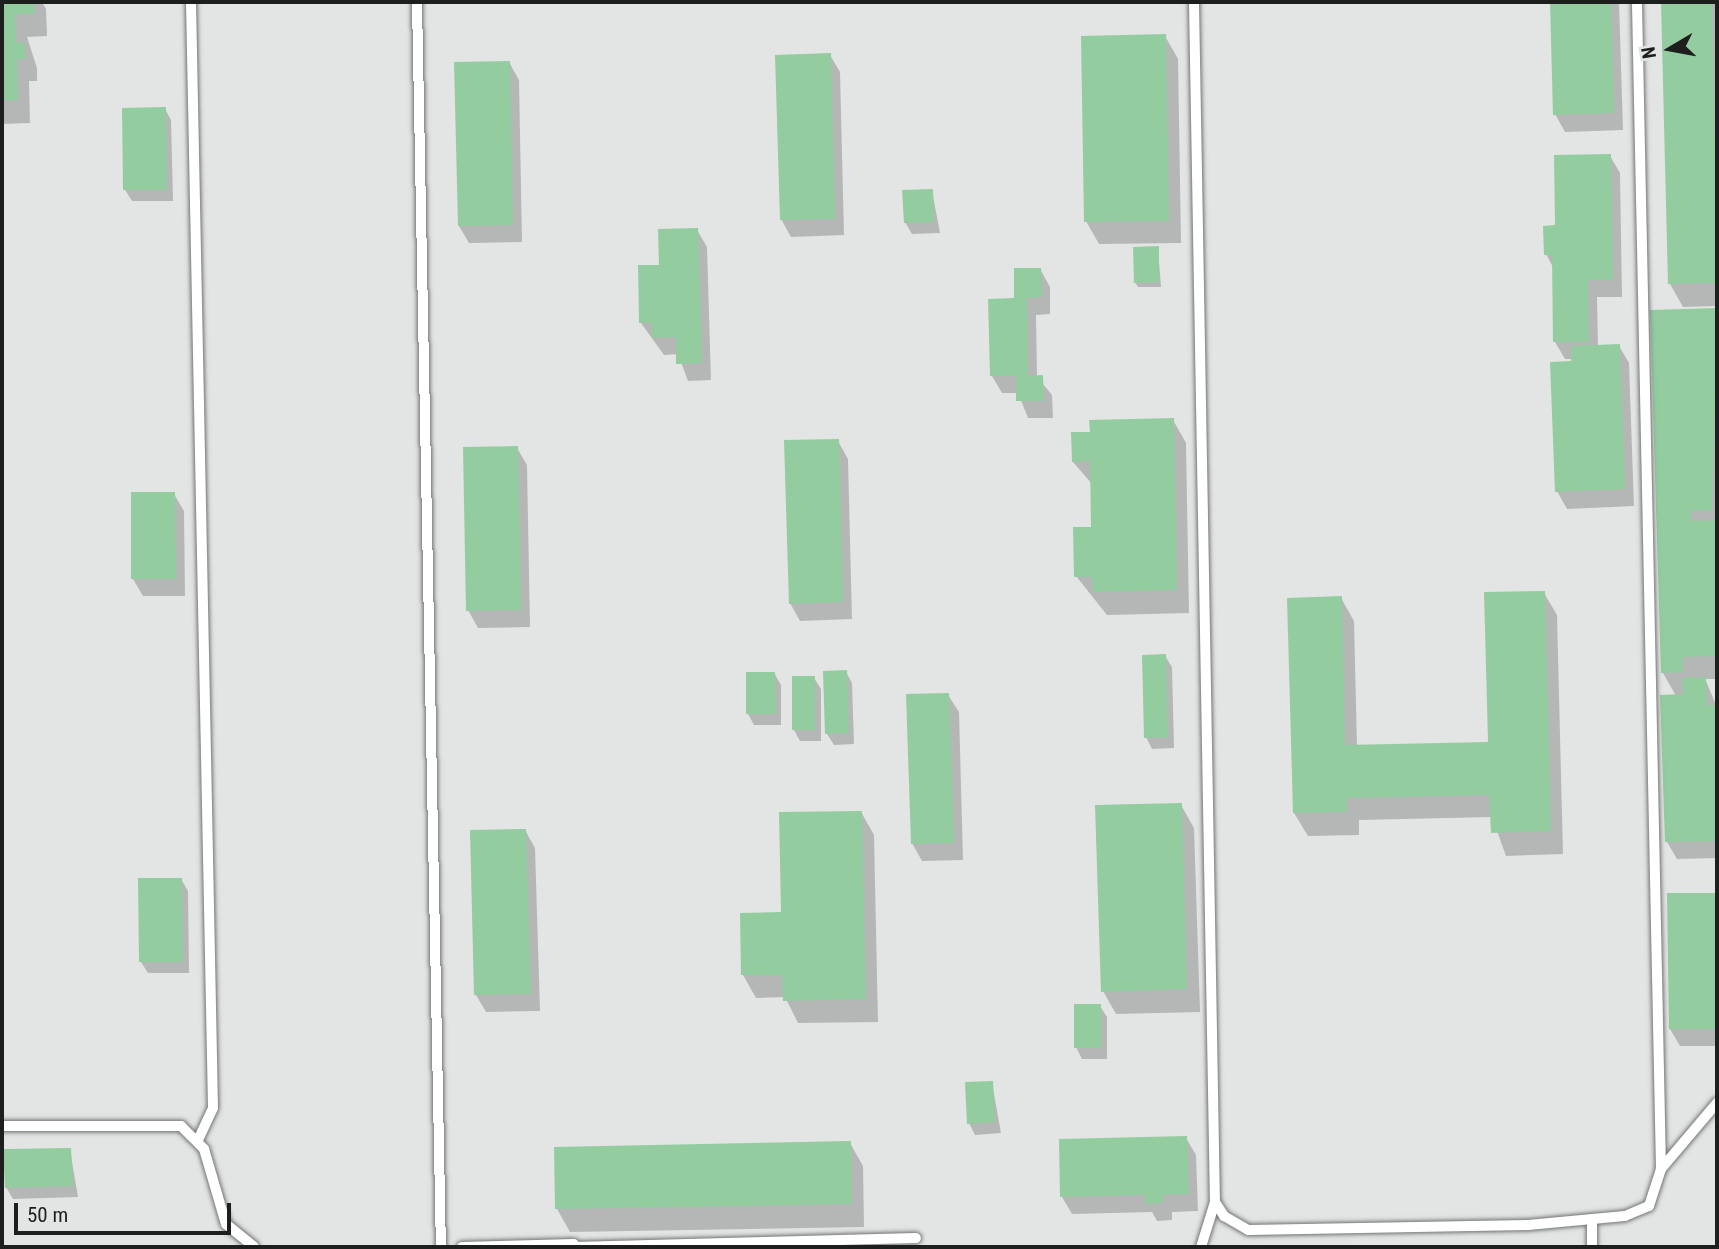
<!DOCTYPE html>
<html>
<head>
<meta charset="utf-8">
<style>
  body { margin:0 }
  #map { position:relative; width:1719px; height:1249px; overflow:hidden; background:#e2e5e4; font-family:"Roboto Condensed",sans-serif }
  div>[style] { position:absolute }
  .shadow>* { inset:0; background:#0003 }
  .building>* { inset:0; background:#93cc9f }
  .roads { filter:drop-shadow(0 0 2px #737675) drop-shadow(0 0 2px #737675) }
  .service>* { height:10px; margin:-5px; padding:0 5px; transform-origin:5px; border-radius:5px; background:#fff }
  span { translate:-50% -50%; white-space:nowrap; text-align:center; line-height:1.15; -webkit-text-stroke:5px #e2e5e4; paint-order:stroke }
  .frame { position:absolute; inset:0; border:4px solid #1d1e1e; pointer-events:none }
  .north { position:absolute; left:1635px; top:14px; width:70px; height:70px; -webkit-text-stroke:5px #e2e5e4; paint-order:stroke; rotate:260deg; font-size:19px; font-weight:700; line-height:28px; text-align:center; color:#1d1e1e }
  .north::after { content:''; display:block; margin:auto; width:24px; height:32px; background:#1d1e1e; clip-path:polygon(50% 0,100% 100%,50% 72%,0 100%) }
  .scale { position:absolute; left:14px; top:1203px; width:217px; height:32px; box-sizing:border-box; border:4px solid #1d1e1e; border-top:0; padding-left:9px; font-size:21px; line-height:24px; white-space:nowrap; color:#1d1e1e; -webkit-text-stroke:5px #e2e5e4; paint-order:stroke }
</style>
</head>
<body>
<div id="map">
  <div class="shadow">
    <i style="clip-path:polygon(2px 2px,42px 2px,46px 9px,47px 36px,27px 37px,37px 68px,37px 81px,29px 81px,30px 123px,2px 124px)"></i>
    <i style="clip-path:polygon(1552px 2px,1619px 2px,1623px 130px,1565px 132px,1555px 114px)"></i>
    <i style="clip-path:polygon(1663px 2px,1717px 2px,1717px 306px,1683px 307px,1670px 284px)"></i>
    <i style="clip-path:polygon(1165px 36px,1178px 59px,1181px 243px,1099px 244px,1086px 221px)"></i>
    <i style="clip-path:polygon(830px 55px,840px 72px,844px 235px,791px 237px,781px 219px)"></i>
    <i style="clip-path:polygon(509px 62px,519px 80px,522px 242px,469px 243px,459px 226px)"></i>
    <i style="clip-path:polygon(165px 109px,171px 120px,173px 201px,132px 201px,125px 190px)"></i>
    <i style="clip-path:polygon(1610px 156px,1620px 173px,1622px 297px,1597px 297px,1598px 347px,1619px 346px,1629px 363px,1634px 506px,1567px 509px,1557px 491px,1573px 359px,1565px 359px,1555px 342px,1554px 269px,1546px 254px,1557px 227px)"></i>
    <i style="clip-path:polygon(932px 191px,940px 233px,912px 234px,905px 222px)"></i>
    <i style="clip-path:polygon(697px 230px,707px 247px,711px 380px,688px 381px,678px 354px,664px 355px,641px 323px)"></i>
    <i style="clip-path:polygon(1158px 248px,1161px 287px,1138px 287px,1135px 282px)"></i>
    <i style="clip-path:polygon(1040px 269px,1050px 287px,1050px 314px,1036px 315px,1037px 377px,1052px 395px,1053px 418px,1028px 418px,1018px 393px,1002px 393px,992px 376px,1016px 300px)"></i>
    <i style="clip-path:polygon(1717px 310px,1717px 679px,1705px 679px,1717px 707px,1717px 858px,1677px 859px,1667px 842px,1676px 696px,1663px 673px,1652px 312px)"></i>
    <i style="clip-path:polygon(1173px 420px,1186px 443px,1189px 613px,1107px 615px,1076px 576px,1093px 529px,1092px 484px,1073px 462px)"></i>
    <i style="clip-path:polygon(838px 441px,848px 459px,852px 619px,800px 621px,790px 603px)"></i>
    <i style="clip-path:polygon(517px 448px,527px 465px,530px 627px,478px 628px,468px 610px)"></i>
    <i style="clip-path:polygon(174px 494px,184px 511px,185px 596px,143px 596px,133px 579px)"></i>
    <i style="clip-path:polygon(1544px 593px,1557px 615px,1563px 854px,1506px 856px,1492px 817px,1359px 820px,1359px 835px,1308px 836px,1294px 813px,1341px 598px,1354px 621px,1357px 747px,1490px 744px)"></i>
    <i style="clip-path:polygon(1165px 656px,1172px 667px,1174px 748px,1152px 749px,1146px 737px)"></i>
    <i style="clip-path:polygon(846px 672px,852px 683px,854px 744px,834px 745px,827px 734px)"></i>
    <i style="clip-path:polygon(774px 673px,781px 685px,781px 725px,754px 725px,748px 714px)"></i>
    <i style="clip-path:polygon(814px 678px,821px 689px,821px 741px,800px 741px,794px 730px)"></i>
    <i style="clip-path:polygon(948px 695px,959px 712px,963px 860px,922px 861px,912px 843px)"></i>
    <i style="clip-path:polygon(1181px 805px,1194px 828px,1200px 1012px,1116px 1014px,1103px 991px)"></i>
    <i style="clip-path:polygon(861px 812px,874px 835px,878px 1022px,798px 1023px,785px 997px,756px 998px,743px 975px)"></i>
    <i style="clip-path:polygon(525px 830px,535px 848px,540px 1011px,486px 1012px,476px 995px)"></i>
    <i style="clip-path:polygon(181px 879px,188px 891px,189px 973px,148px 973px,141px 962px)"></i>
    <i style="clip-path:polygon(1717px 894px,1717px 1046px,1680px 1046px,1670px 1029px,1669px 895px)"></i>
    <i style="clip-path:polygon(1100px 1006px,1107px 1017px,1107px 1059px,1082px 1059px,1076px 1047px)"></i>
    <i style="clip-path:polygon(992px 1083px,1001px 1133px,975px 1135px,969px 1123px)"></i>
    <i style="clip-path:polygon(1186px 1138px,1196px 1155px,1198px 1211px,1172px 1212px,1172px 1220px,1157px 1221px,1152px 1212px,1072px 1214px,1062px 1197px)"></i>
    <i style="clip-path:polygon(850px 1143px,863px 1166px,864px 1227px,570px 1232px,557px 1209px,556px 1149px)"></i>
    <i style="clip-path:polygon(70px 1150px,78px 1197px,13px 1199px,6px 1187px)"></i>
  </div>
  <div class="building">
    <i style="clip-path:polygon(2px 2px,34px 2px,35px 14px,15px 14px,16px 43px,25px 43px,25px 59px,17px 59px,18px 100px,2px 101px)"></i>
    <i style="clip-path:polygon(1550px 2px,1611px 2px,1614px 113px,1553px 115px)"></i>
    <i style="clip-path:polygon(1661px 2px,1712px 2px,1717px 283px,1668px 284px)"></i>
    <i style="clip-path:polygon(1166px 34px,1169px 221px,1084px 222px,1081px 36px)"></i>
    <i style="clip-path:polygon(831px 53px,835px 219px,780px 220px,775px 55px)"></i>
    <i style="clip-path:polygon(510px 61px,513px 225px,458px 226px,454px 62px)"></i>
    <i style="clip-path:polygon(166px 107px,167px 190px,123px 190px,122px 108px)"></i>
    <i style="clip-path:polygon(1611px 154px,1613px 280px,1588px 280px,1589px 342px,1553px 342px,1552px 255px,1544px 255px,1543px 226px,1555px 225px,1554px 155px)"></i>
    <i style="clip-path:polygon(933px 189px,934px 222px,904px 223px,902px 190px)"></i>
    <i style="clip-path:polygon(698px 228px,702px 363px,676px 364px,676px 337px,652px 338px,652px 323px,639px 323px,638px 265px,659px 265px,658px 229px)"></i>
    <i style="clip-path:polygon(1159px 246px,1159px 282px,1134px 283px,1133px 247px)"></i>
    <i style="clip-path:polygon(1014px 268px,1041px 268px,1042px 297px,1027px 298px,1028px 376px,1043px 375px,1044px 401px,1016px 401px,1016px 376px,990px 376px,988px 299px,1014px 298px)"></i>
    <i style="clip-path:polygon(1717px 308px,1712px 510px,1691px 511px,1691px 521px,1717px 520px,1717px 656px,1683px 657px,1683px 672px,1661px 673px,1650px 310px)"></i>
    <i style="clip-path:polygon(1620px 344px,1625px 489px,1555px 492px,1550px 362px,1571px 361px,1571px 346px)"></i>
    <i style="clip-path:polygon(1174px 418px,1177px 590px,1093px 592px,1092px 577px,1074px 577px,1073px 527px,1091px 527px,1090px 461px,1072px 462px,1071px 432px,1090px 432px,1089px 420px)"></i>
    <i style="clip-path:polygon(839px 439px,843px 602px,789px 604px,784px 440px)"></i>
    <i style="clip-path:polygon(518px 446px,521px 610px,466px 611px,463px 447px)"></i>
    <i style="clip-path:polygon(131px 492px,175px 492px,176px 579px,131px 579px)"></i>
    <i style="clip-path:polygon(1545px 591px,1551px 831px,1491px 833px,1489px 795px,1347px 798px,1347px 812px,1293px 813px,1287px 598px,1342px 596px,1345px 745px,1488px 742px,1484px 592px)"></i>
    <i style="clip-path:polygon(1166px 654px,1168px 737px,1144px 738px,1142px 655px)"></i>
    <i style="clip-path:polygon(847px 670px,849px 733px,825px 734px,823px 671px)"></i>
    <i style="clip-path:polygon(746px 672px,775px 672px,776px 714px,746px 714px)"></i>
    <i style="clip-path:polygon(792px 676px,815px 676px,815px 730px,792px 730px)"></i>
    <i style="clip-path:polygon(1706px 677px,1707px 705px,1717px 705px,1717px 841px,1665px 842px,1660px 695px,1683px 694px,1682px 678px)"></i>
    <i style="clip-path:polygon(949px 693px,954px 843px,911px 844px,906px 694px)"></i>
    <i style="clip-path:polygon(1182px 803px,1187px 989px,1101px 992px,1095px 805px)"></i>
    <i style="clip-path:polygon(862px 811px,866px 999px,783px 1001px,782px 975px,741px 975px,740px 913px,781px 912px,779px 812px)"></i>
    <i style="clip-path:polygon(526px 829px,531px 994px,474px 995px,470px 830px)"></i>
    <i style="clip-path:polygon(138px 878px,182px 878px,183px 962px,139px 962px)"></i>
    <i style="clip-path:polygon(1667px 893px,1717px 893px,1717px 1029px,1669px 1029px)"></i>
    <i style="clip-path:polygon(1074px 1004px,1101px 1004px,1101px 1048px,1074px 1048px)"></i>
    <i style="clip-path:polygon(993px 1081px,995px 1122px,967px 1124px,965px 1082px)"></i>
    <i style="clip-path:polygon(1187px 1136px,1189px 1194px,1163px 1195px,1163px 1203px,1145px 1204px,1145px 1195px,1060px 1197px,1059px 1139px)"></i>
    <i style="clip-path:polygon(851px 1141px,852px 1204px,555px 1209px,554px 1147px)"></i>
    <i style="clip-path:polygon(71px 1148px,73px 1186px,5px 1188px,3px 1149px)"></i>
  </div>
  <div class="roads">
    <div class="service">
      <i style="left:191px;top:2px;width:1106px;rotate:88.86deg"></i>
      <i style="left:213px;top:1108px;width:35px;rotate:115deg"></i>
      <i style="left:417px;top:2px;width:1245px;rotate:88.9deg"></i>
      <i style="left:1194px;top:2px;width:1200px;rotate:89deg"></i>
      <i style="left:1215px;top:1202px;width:47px;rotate:107.3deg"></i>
      <i style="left:2px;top:1126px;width:179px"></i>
      <i style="left:181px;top:1126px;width:33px;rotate:45deg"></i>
      <i style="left:204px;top:1149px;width:78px;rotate:73.7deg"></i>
      <i style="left:226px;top:1224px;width:36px;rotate:39deg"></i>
      <i style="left:1661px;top:1169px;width:87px;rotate:-49.7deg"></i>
      <i style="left:1215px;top:1202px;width:17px;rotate:57deg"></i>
      <i style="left:1224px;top:1216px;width:28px;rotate:30deg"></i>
      <i style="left:1248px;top:1230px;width:280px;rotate:-1deg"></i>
      <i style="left:1528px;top:1225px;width:97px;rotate:-5.3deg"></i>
      <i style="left:1625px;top:1216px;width:26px;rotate:-23deg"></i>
      <i style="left:1649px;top:1206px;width:39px;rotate:-72deg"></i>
      <i style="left:1661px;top:1169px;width:1167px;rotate:-91.18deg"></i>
      <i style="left:1592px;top:1219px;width:28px;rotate:90deg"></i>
      <i style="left:462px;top:1247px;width:112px;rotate:-1.5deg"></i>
      <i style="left:574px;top:1247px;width:342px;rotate:-1.5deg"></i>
    </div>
  </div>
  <div class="frame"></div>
  <div class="north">N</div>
  <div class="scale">50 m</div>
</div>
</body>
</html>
